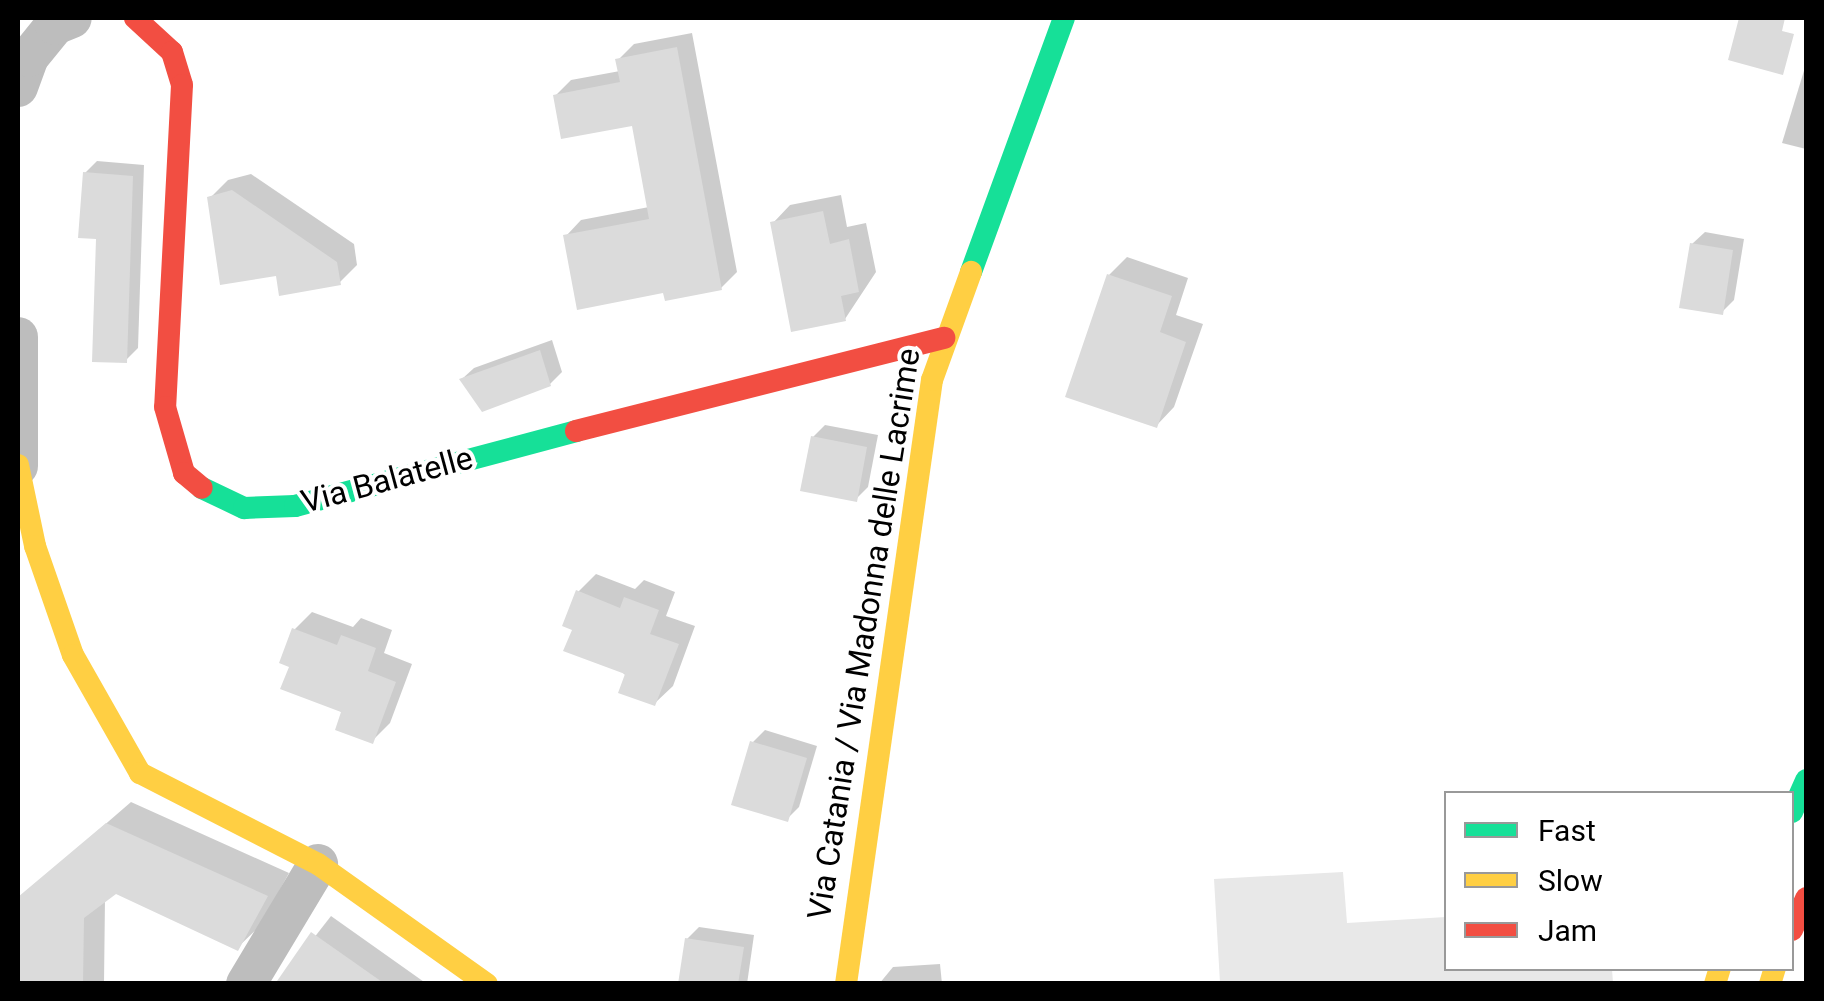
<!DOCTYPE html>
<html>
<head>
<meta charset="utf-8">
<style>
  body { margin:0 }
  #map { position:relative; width:1824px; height:1001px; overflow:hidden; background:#fff; font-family:Roboto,sans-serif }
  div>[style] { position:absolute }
  .green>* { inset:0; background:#e8e8e8 }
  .shadow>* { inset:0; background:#0003 }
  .building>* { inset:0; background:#dbdbdb }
  .street>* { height:40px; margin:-20px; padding:0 20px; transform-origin:20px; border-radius:20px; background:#bdbdbd }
  .fast>* { height:22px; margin:-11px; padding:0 11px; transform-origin:11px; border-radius:11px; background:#16e098 }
  .slow>* { height:22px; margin:-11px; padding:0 11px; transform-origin:11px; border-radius:11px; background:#ffcf43 }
  .jam>* { height:22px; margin:-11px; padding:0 11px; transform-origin:11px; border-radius:11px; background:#f24e42 }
  span { translate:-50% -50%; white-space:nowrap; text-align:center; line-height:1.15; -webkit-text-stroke:8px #fff; paint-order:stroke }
  .street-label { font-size:32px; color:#000 }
  .frame { position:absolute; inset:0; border:20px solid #000; pointer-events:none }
  .legend { position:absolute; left:1444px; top:791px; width:350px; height:180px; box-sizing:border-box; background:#fff; border:2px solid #999; margin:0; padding:12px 18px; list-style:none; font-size:30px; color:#000 }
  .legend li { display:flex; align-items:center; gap:20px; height:50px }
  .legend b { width:50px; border:2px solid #999 }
</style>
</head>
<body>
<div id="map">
  <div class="green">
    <i style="clip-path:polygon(1343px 872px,1347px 923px,1446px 917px,1446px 968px,1612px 969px,1613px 983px,1220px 983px,1214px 879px)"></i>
  </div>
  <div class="shadow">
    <i style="clip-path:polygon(692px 33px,737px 272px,721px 288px,665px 290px,566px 236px,581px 220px,649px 207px,634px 123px,556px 95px,571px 80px,620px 71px,618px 60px,634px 44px)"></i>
    <i style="clip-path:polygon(1806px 64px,1806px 149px,1782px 143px)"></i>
    <i style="clip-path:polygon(97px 161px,144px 165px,138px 348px,126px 360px,85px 173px)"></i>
    <i style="clip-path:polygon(251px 174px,354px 244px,357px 265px,340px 282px,278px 273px,210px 198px,228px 180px)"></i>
    <i style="clip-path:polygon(841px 195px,847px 227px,866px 223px,876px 272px,845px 319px,773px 223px,790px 205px)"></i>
    <i style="clip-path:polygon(1705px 232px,1744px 239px,1734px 300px,1722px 312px,1692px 244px)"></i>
    <i style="clip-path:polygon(1127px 257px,1188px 278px,1176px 315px,1203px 324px,1174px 407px,1157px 425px,1109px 275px)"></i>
    <i style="clip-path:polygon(552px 340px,562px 372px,550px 384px,462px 379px,474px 368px)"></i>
    <i style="clip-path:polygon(825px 425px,878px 435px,868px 487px,856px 499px,813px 437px)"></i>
    <i style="clip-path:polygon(596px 574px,635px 589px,644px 580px,675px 592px,666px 616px,695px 626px,673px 686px,655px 703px,575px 628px,578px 592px)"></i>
    <i style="clip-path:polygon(312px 612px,353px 627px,361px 618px,392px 630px,384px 653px,412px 664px,390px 723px,372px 741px,292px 666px,294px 630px)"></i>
    <i style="clip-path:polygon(765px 730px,817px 746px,799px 807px,787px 819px,752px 743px)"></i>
    <i style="clip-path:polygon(131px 802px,289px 873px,260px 926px,237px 948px,115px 891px,105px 899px,104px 984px,19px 984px,20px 898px)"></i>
    <i style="clip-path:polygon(331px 916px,427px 984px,278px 984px)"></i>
    <i style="clip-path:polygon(699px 927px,754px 935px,747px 984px,680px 984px,687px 939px)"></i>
    <i style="clip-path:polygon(940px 964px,942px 984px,879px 984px,893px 967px)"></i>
  </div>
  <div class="building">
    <i style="clip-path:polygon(1739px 18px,1785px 18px,1782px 31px,1794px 34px,1783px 75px,1728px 60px)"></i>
    <i style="clip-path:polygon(677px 47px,722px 290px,665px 301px,663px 293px,577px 310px,563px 235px,649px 219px,632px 126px,561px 139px,553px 95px,620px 82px,615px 59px)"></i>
    <i style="clip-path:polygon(83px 172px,133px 176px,127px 363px,92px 362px,96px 239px,78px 238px)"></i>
    <i style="clip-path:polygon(232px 190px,337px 262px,341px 285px,279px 296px,276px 276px,220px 285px,207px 197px)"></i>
    <i style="clip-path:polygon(823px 211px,830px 244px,849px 239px,859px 292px,841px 296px,846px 321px,791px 332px,770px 222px)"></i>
    <i style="clip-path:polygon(1690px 243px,1733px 250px,1723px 315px,1679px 308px)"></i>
    <i style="clip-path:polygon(1107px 274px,1172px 296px,1160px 332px,1186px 342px,1157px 428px,1065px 397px)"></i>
    <i style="clip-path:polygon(540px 350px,551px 386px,482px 412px,459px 379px)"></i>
    <i style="clip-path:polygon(811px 436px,867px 447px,857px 502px,800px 491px)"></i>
    <i style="clip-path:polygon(576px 590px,620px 608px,624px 597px,659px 610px,650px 634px,679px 644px,655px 706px,618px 693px,625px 674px,563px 651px,572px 630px,562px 626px)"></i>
    <i style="clip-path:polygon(292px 628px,337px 645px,341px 635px,376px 648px,368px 671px,396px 682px,373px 744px,335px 730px,341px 712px,280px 689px,289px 667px,279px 663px)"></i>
    <i style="clip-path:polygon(750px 741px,807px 758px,788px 822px,731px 805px)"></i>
    <i style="clip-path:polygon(106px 823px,268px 896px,238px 951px,116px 894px,84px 918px,83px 984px,18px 984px,18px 897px)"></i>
    <i style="clip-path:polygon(311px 932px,385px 984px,275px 984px)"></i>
    <i style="clip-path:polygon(685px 938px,744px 947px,738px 984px,678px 984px)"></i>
  </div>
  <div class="street">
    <i style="left:18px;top:87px;width:32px;rotate:-70deg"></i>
    <i style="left:29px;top:57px;width:41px;rotate:-50.9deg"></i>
    <i style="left:55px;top:25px;width:18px;rotate:-22deg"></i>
    <i style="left:18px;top:337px;width:129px;rotate:90deg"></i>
    <i style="left:246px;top:984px;width:140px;rotate:-59deg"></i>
  </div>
  <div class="fast">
    <i style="left:971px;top:272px;width:270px;rotate:-69.9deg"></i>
    <i style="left:202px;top:488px;width:47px;rotate:25.5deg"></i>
    <i style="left:244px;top:508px;width:51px;rotate:-2.2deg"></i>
    <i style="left:295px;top:506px;width:291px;rotate:-14.9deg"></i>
    <i style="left:1792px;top:812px;width:35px;rotate:-66deg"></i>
  </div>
  <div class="slow">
    <i style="left:18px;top:465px;width:83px;rotate:78.1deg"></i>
    <i style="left:35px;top:546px;width:115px;rotate:70.8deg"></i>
    <i style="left:73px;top:655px;width:136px;rotate:60.4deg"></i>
    <i style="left:140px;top:773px;width:200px;rotate:27.1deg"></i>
    <i style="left:318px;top:864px;width:207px;rotate:35.4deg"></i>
    <i style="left:846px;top:984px;width:610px;rotate:-81.9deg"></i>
    <i style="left:932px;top:380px;width:115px;rotate:-70.1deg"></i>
    <i style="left:1715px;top:984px;width:17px;rotate:-73deg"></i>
    <i style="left:1770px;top:984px;width:17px;rotate:-73deg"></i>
  </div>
  <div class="jam">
    <i style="left:135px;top:18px;width:50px;rotate:42.6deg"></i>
    <i style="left:172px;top:52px;width:34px;rotate:73deg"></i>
    <i style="left:182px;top:85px;width:322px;rotate:93deg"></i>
    <i style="left:165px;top:407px;width:69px;rotate:73.9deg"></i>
    <i style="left:184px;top:473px;width:23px;rotate:40deg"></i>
    <i style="left:576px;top:431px;width:380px;rotate:-14.2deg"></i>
    <i style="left:1792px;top:930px;width:35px;rotate:-66deg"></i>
  </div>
  <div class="street-label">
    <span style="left:387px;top:480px;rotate:-15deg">Via Balatelle</span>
    <span style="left:864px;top:634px;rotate:-81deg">Via Catania / Via Madonna delle Lacrime</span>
  </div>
  <div class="frame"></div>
  <ul class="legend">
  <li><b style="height:12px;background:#16e098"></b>Fast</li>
  <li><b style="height:12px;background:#ffcf43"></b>Slow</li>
  <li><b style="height:12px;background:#f24e42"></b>Jam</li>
  </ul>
</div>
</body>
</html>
